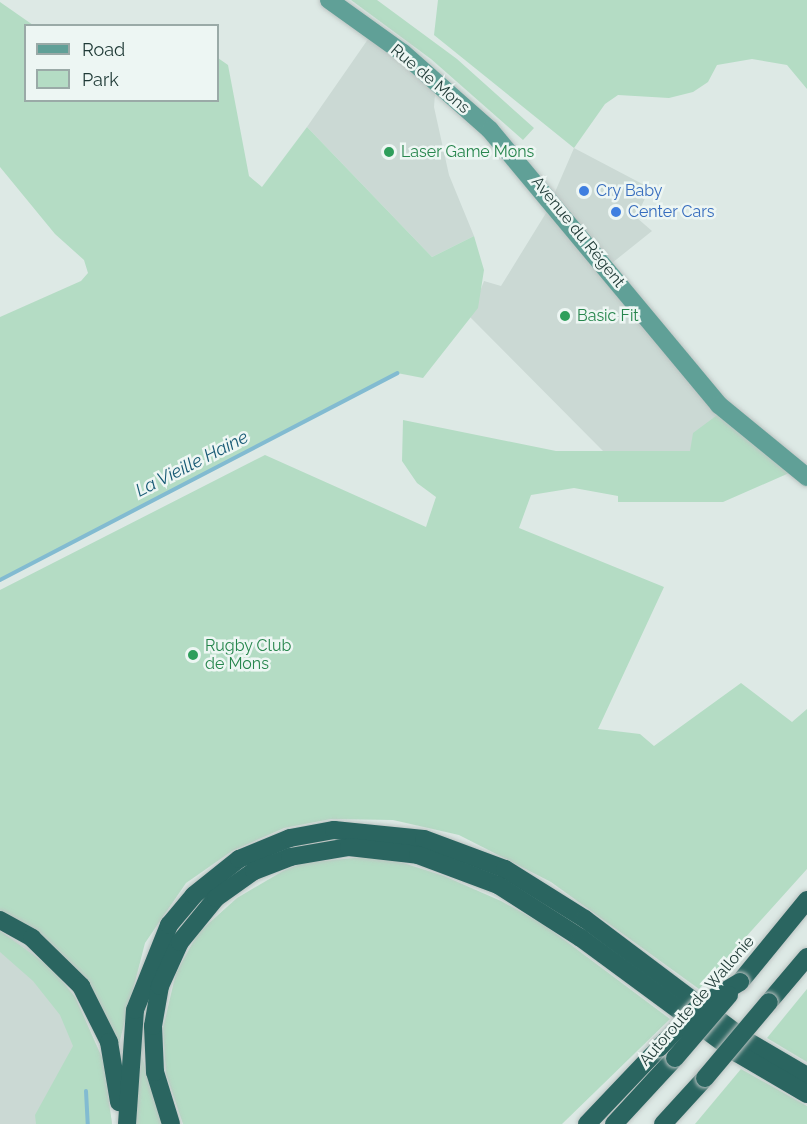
<!DOCTYPE html>
<html>
<head>
<meta charset="utf-8">
<style>
  body { margin:0 }
  #map { position:relative; width:807px; height:1124px; overflow:hidden; background:#dde9e5; font-family:Raleway,sans-serif }
  div>[style] { position:absolute }
  .built>* { inset:0; background:#cbd9d4 }
  .green>* { inset:0; background:#b4dcc4 }
  .stream>* { height:4px; margin:-2px; padding:0 2px; transform-origin:2px; border-radius:2px; background:#82bbd1 }
  .roads { filter:drop-shadow(0 0 2px #bcc4c2) drop-shadow(0 0 2px #bcc4c2) }
  .major>* { height:18px; margin:-9px; padding:0 9px; transform-origin:9px; border-radius:9px; background:#60a097 }
  .highway>* { height:18px; margin:-9px; padding:0 9px; transform-origin:9px; border-radius:9px; background:#2a6560 }
  .bridges { filter:drop-shadow(0 0 2px #bcc4c2) drop-shadow(0 0 2px #bcc4c2) }
  .highway-bridge>* { height:18px; margin:-9px; padding:0 9px; transform-origin:9px; border-radius:9px; background:#2a6560 }
  .dots>* { width:16px; height:16px; translate:-50% -50%; box-sizing:border-box; border:3px solid #edf6f3; border-radius:50% }
  span { translate:-50% -50%; white-space:nowrap; text-align:center; line-height:1.15; -webkit-text-stroke:5px #edf6f3; paint-order:stroke }
  .street-label { font-size:16px; color:#1e3935 }
  .leisure-label { font-size:16px; color:#27864d }
  .left { translate:0 -50%; text-align:left }
  .shop-label { font-size:16px; color:#366cbe }
  .water-label { font-size:18px; color:#185a75; font-style:italic }
  .legend { position:absolute; left:24px; top:24px; width:195px; height:78px; box-sizing:border-box; background:#edf6f3; border:2px solid #9aaaa7; margin:0; padding:8px 10px; list-style:none; font-size:18px; color:#1e3935 }
  .legend li { display:flex; align-items:center; gap:12px; height:30px }
  .legend b { width:30px; border:2px solid #9aaaa7 }
</style>
</head>
<body>
<div id="map">
  <div class="built">
    <i style="clip-path:polygon(373px 32px,436px 81px,434px 107px,449px 175px,474px 236px,432px 257px,307px 127px)"></i>
    <i style="clip-path:polygon(574px 148px,650px 188px,636px 217px,652px 231px,607px 267px,724px 410px,691px 451px,603px 451px,470px 317px,484px 281px,501px 286px,546px 213px)"></i>
    <i style="clip-path:polygon(0 931px,29px 949px,75px 997px,103px 1060px,112px 1124px,0 1124px)"></i>
  </div>
  <div class="green">
    <i style="clip-path:polygon(351px 0,377px 0,457px 59px,534px 128px,523px 140px,431px 59px)"></i>
    <i style="clip-path:polygon(438px 0,807px 0,807px 89px,787px 65px,752px 59px,717px 65px,708px 82px,693px 92px,669px 98px,618px 95px,605px 104px,574px 148px,434px 35px)"></i>
    <i style="clip-path:polygon(0 2px,33px 25px,26px 26px,26px 100px,218px 100px,218px 58px,228px 65px,249px 176px,262px 187px,307px 127px,432px 257px,474px 236px,484px 270px,478px 308px,423px 378px,397px 373px,0 580px,0 317px,81px 281px,88px 273px,84px 260px,55px 234px,0 167px)"></i>
    <i style="clip-path:polygon(724px 410px,796px 470px,723px 502px,618px 502px,618px 496px,574px 488px,531px 495px,519px 528px,664px 587px,598px 729px,640px 734px,654px 746px,741px 683px,792px 722px,807px 709px,807px 869px,699px 989px,551px 882px,459px 835px,393px 820px,331px 819px,284px 828px,232px 851px,186px 883px,145px 943px,118px 1048px,81px 976px,36px 933px,0 913px,0 590px,265px 455px,426px 527px,436px 497px,417px 483px,402px 461px,403px 420px,556px 451px,690px 451px,693px 433px)"></i>
    <i style="clip-path:polygon(364px 857px,394px 860px,444px 876px,501px 901px,543px 924px,670px 1019px,562px 1124px,183px 1124px,166px 1074px,163px 1028px,176px 973px,198px 933px,237px 898px,283px 871px,302px 863px)"></i>
    <i style="clip-path:polygon(0 931px,53px 969px,75px 997px,103px 1060px,112px 1124px,36px 1124px,35px 1115px,73px 1046px,60px 1015px,33px 981px,0 952px)"></i>
    <i style="clip-path:polygon(153px 976px,142px 1057px,162px 1124px,133px 1124px,141px 1006px)"></i>
    <i style="clip-path:polygon(807px 989px,807px 1062px,767px 1038px)"></i>
    <i style="clip-path:polygon(741px 1069px,807px 1106px,807px 1124px,695px 1124px)"></i>
  </div>
  <div class="stream">
    <i style="left:0;top:580px;width:448px;rotate:-27.5deg"></i>
    <i style="left:86px;top:1091px;width:33px;rotate:87deg"></i>
  </div>
  <div class="roads">
    <div class="major">
      <i style="left:329px;top:0;width:91px;rotate:35.6deg"></i>
      <i style="left:403px;top:53px;width:116px;rotate:41.5deg"></i>
      <i style="left:490px;top:130px;width:358px;rotate:50.2deg"></i>
      <i style="left:719px;top:405px;width:114px;rotate:39.3deg"></i>
    </div>
    <div class="highway">
      <i style="left:0;top:920px;width:37px;rotate:29deg"></i>
      <i style="left:32px;top:938px;width:69px;rotate:44.4deg"></i>
      <i style="left:81px;top:986px;width:63px;rotate:63.4deg"></i>
      <i style="left:109px;top:1042px;width:61px;rotate:80.5deg"></i>
      <i style="left:740px;top:982px;width:106px;rotate:-50.7deg"></i>
      <i style="left:769px;top:1002px;width:59px;rotate:-49.8deg"></i>
      <i style="left:127px;top:1124px;width:114px;rotate:-86deg"></i>
      <i style="left:135px;top:1010px;width:92px;rotate:-68.2deg"></i>
      <i style="left:169px;top:925px;width:39px;rotate:-50deg"></i>
      <i style="left:194px;top:895px;width:58px;rotate:-38.7deg"></i>
      <i style="left:239px;top:859px;width:55px;rotate:-22.4deg"></i>
      <i style="left:290px;top:838px;width:45px;rotate:-10.3deg"></i>
      <i style="left:334px;top:830px;width:90px;rotate:5.7deg"></i>
      <i style="left:424px;top:839px;width:86px;rotate:20.3deg"></i>
      <i style="left:505px;top:869px;width:94px;rotate:32deg"></i>
      <i style="left:585px;top:919px;width:199px;rotate:37deg"></i>
      <i style="left:744px;top:1039px;width:73px;rotate:30.4deg"></i>
      <i style="left:171px;top:1124px;width:54px;rotate:-107.1deg"></i>
      <i style="left:155px;top:1072px;width:46px;rotate:-92.5deg"></i>
      <i style="left:153px;top:1026px;width:41px;rotate:-80.1deg"></i>
      <i style="left:160px;top:986px;width:48px;rotate:-65.6deg"></i>
      <i style="left:180px;top:942px;width:57px;rotate:-50.7deg"></i>
      <i style="left:216px;top:898px;width:47px;rotate:-35.4deg"></i>
      <i style="left:254px;top:871px;width:39px;rotate:-21deg"></i>
      <i style="left:290px;top:857px;width:60px;rotate:-9.6deg"></i>
      <i style="left:349px;top:847px;width:69px;rotate:6.6deg"></i>
      <i style="left:418px;top:855px;width:85px;rotate:20.6deg"></i>
      <i style="left:498px;top:885px;width:98px;rotate:32.6deg"></i>
      <i style="left:581px;top:938px;width:194px;rotate:36.4deg"></i>
      <i style="left:737px;top:1053px;width:81px;rotate:30.4deg"></i>
      <i style="left:587px;top:1124px;width:105px;rotate:-46.5deg"></i>
      <i style="left:614px;top:1124px;width:90px;rotate:-47.3deg"></i>
      <i style="left:663px;top:1124px;width:62px;rotate:-47.6deg"></i>
    </div>
  </div>
  <div class="bridges">
    <div class="highway-bridge">
      <i style="left:659px;top:1048px;width:57px;rotate:-46.4deg"></i>
      <i style="left:698px;top:1007px;width:49px;rotate:-30.8deg"></i>
      <i style="left:675px;top:1058px;width:83px;rotate:-49.4deg"></i>
      <i style="left:705px;top:1078px;width:99px;rotate:-49.9deg"></i>
    </div>
  </div>
  <div class="dots">
    <i style="left:389px;top:152px;background:#2e9e5b"></i>
    <i style="left:584px;top:191px;background:#3f7fe0"></i>
    <i style="left:616px;top:212px;background:#3f7fe0"></i>
    <i style="left:565px;top:316px;background:#2e9e5b"></i>
    <i style="left:193px;top:655px;background:#2e9e5b"></i>
  </div>
  <div class="street-label">
    <span style="left:430px;top:79px;rotate:40deg">Rue de Mons</span>
    <span style="left:578px;top:232px;rotate:51deg">Avenue du Régent</span>
    <span style="left:697px;top:1001px;rotate:-49deg">Autoroute de Wallonie</span>
  </div>
  <div class="leisure-label">
    <span class="left" style="left:401px;top:152px">Laser Game Mons</span>
    <span class="left" style="left:577px;top:316px">Basic Fit</span>
    <span class="left" style="left:205px;top:655px">Rugby Club<br>de Mons</span>
  </div>
  <div class="shop-label">
    <span class="left" style="left:596px;top:191px">Cry Baby</span>
    <span class="left" style="left:628px;top:212px">Center Cars</span>
  </div>
  <div class="water-label">
    <span style="left:192px;top:464px;rotate:-27deg">La Vieille Haine</span>
  </div>
  <ul class="legend">
  <li><b style="height:8px;background:#60a097"></b>Road</li>
  <li><b style="height:16px;background:#b4dcc4"></b>Park</li>
  </ul>
</div>
</body>
</html>
